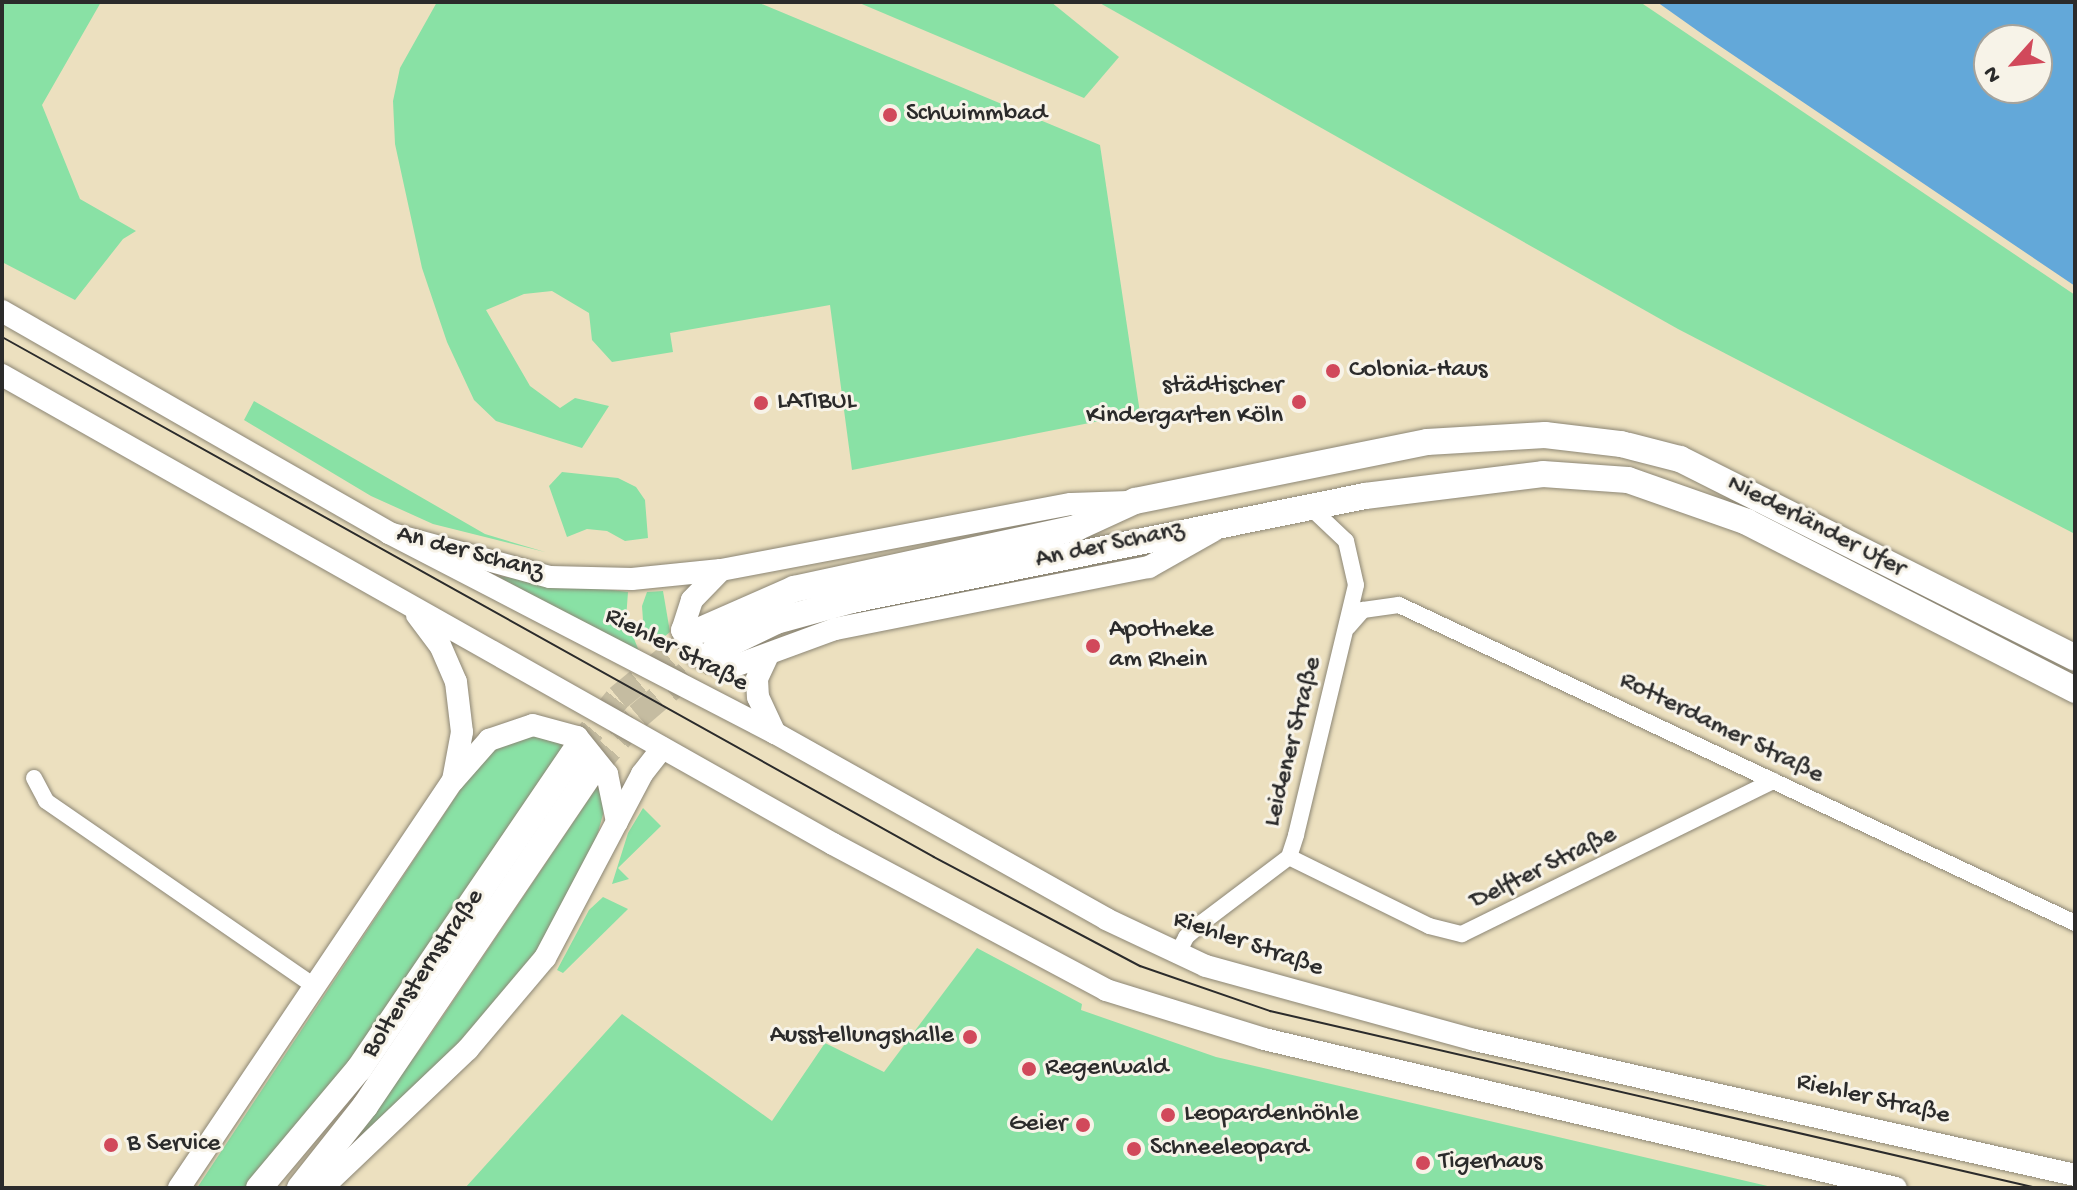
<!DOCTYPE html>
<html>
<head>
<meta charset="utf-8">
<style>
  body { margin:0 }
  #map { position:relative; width:2077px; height:1190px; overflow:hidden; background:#ece0bf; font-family:"Gochi Hand",sans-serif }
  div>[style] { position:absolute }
  .green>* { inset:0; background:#89e1a5 }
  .water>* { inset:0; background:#63a8d9 }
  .primary-tunnel>* { height:26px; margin-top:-13px; transform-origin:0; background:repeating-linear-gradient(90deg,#c5bca1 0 26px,transparent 0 39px) }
  .roads { filter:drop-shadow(0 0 2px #8c8675) drop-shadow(0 0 2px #8c8675) }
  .minor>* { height:16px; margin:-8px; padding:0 8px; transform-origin:8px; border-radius:8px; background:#fff }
  .secondary>* { height:22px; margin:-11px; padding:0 11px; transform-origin:11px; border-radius:11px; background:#fff }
  .primary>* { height:26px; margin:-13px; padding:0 13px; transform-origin:13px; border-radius:13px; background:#fff }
  .tram>* { height:2px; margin:-1px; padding:0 1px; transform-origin:1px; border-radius:1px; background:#2b2b2b }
  .dots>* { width:22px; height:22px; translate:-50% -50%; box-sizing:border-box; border:4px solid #f7f3e8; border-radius:50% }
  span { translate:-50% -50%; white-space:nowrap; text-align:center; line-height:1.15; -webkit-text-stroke:6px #f7f3e8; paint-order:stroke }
  .poi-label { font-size:26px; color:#2b2b2b }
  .left { translate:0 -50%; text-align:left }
  .right { translate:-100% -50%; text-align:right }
  .street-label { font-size:26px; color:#2b2b2b }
  .frame { position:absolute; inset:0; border:4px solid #2b2b2b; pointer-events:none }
  .north { position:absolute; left:1973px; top:24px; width:80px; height:80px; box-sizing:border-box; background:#f7f3e8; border:2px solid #a5a39c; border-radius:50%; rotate:243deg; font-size:22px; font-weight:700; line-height:32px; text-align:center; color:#2b2b2b }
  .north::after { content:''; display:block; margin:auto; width:28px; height:36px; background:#d1495b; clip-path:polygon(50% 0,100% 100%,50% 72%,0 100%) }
</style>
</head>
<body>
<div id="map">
  <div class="green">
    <i style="clip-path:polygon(2px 2px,101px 2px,42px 105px,80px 199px,136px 231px,123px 239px,75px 300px,2px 262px)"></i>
    <i style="clip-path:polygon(437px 2px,757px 2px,1100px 145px,1140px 413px,852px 470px,830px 305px,670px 333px,673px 352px,612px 362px,592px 340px,589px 313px,552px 291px,524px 294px,486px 310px,530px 386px,560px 408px,575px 398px,609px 406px,582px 448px,496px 421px,474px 400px,447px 342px,422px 268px,395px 144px,393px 101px,400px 68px)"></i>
    <i style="clip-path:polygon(857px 2px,1051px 2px,1119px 57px,1084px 98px)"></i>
    <i style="clip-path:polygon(1098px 2px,1640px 2px,2075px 295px,2075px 534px,1678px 329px)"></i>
    <i style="clip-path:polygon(254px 401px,485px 534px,545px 552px,433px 524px,371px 496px,244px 420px)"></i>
    <i style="clip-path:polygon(562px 472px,618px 478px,636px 487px,645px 500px,648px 538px,625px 541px,607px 531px,587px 529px,567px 537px,549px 486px)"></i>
    <i style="clip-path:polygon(497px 576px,628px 592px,626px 619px,641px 656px)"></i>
    <i style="clip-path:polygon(663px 591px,670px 632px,653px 646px,644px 635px,642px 606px,647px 592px)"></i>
    <i style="clip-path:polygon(525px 734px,565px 743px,349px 1062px,245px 1188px,197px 1188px,476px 766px,503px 742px)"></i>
    <i style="clip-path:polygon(599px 784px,605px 807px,594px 847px,553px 931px,505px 999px,346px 1157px,344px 1150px,427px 1040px)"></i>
    <i style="clip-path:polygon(643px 808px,661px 826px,618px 868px,629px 879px,612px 884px,628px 833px)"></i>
    <i style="clip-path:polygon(603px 897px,628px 909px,563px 973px,557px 970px,589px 910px)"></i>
    <i style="clip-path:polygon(977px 948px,1082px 1004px,1081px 1010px,1216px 1057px,1776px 1188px,465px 1188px,622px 1014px,772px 1121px,825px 1043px,884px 1072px)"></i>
  </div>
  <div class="water">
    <i style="clip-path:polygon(evenodd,1657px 2px,2075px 2px,2075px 286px,1705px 36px,1657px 2px,1989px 40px,2037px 40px,2037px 88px,1989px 88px,1989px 40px)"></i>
  </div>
  <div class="primary-tunnel">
    <i style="left:576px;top:750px;width:67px;rotate:-51.1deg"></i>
    <i style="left:618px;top:698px;width:107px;rotate:-39.3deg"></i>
    <i style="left:593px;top:769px;width:70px;rotate:-49.7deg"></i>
    <i style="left:638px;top:716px;width:100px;rotate:-40.5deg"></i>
  </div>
  <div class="roads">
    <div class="minor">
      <i style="left:1348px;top:627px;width:23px;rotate:-49deg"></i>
      <i style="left:1363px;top:610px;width:36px;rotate:-8deg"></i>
      <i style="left:1399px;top:605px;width:747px;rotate:25.19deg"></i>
      <i style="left:34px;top:778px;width:26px;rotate:62deg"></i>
      <i style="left:46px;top:801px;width:326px;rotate:34.6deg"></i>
      <i style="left:1289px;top:857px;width:156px;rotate:26.2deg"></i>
      <i style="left:1429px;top:926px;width:34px;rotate:14deg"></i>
      <i style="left:1462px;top:934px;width:347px;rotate:-26.2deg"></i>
      <i style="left:1177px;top:955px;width:20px;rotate:-63deg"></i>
      <i style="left:1186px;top:937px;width:23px;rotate:-41deg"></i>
      <i style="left:1203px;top:922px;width:108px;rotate:-37.1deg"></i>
      <i style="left:1289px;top:857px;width:23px;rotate:-72deg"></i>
      <i style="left:1296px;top:835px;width:257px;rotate:-76.5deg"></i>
      <i style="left:1356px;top:585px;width:45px;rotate:-102.8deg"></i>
      <i style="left:1346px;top:541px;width:51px;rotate:-136.6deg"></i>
    </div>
    <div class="secondary">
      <i style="left:2px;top:311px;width:446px;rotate:29.8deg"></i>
      <i style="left:389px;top:533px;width:167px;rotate:15.3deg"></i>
      <i style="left:550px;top:577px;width:82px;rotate:1.4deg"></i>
      <i style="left:632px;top:579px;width:89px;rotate:-5.8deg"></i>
      <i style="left:721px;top:570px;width:356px;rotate:-10.7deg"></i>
      <i style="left:1071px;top:504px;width:58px;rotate:-2deg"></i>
      <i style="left:2px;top:375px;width:954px;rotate:29.44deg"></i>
      <i style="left:833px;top:844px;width:310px;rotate:28.1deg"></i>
      <i style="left:1106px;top:990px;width:165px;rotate:17.2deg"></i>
      <i style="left:1264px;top:1039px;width:649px;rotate:13.27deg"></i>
      <i style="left:389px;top:533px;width:435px;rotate:27.4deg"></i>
      <i style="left:775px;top:733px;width:380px;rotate:29.3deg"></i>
      <i style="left:1106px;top:919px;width:110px;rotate:25.2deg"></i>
      <i style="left:1206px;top:966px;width:279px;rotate:15.4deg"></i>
      <i style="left:1475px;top:1040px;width:615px;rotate:12.68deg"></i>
      <i style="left:721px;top:570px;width:42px;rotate:134deg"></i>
      <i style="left:692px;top:600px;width:32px;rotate:108deg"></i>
      <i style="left:682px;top:630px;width:29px;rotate:59deg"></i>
      <i style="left:697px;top:655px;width:35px;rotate:22deg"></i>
      <i style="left:729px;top:668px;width:113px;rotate:-20.2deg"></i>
      <i style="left:835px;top:629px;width:320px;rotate:-11.2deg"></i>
      <i style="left:1149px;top:567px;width:73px;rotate:-29.4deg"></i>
      <i style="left:417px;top:615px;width:38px;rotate:53deg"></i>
      <i style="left:440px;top:645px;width:40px;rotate:66.6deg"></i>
      <i style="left:456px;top:682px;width:50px;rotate:83.2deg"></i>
      <i style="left:462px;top:732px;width:49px;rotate:100.6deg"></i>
      <i style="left:768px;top:655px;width:26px;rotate:115deg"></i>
      <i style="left:757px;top:679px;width:18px;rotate:87deg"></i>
      <i style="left:758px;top:697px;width:40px;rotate:65deg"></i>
      <i style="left:179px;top:1188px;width:491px;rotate:-56.1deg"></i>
      <i style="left:453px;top:781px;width:55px;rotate:-48.7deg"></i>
      <i style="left:489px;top:740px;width:46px;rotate:-18.8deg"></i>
      <i style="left:533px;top:725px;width:46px;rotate:15.3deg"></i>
      <i style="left:577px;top:737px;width:48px;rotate:51deg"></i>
      <i style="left:607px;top:774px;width:49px;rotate:78.2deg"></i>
      <i style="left:322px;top:1188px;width:202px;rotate:-43.6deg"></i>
      <i style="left:468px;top:1049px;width:119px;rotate:-49.8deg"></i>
      <i style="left:545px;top:958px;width:208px;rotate:-62.2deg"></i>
      <i style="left:642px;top:774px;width:33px;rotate:-52deg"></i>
    </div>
    <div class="primary">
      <i style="left:701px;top:630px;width:102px;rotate:-23.8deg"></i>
      <i style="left:794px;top:589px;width:289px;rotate:-12.2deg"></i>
      <i style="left:1076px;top:528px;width:65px;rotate:-24.6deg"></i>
      <i style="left:1135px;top:501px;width:298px;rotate:-11.4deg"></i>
      <i style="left:1427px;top:442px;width:118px;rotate:-3.4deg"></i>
      <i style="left:1545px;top:435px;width:77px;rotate:6.8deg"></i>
      <i style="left:1621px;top:444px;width:61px;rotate:14.3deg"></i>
      <i style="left:1680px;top:459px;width:442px;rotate:26.7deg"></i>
      <i style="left:714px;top:651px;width:69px;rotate:-25.8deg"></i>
      <i style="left:776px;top:621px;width:79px;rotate:-15.4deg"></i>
      <i style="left:852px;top:600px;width:523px;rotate:-11.46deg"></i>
      <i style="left:1365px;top:496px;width:179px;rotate:-7deg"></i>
      <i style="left:1543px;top:474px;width:85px;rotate:4deg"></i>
      <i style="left:1628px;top:480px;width:126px;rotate:19.4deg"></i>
      <i style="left:1747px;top:522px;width:369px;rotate:27.1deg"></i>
      <i style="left:259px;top:1188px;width:155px;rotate:-50deg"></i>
      <i style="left:359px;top:1069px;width:386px;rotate:-55.8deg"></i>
      <i style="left:300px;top:1188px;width:105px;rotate:-51.6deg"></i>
      <i style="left:365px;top:1106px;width:407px;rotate:-55.9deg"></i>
    </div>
  </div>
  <div class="tram">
    <i style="left:2px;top:337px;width:1067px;rotate:29.16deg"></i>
    <i style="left:934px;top:857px;width:233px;rotate:27.9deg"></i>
    <i style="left:1140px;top:966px;width:138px;rotate:19.1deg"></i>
    <i style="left:1270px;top:1011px;width:787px;rotate:12.99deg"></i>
  </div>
  <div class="dots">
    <i style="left:890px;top:115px;background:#d1495b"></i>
    <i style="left:1333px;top:371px;background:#d1495b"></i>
    <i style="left:1299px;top:402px;background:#d1495b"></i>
    <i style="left:761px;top:403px;background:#d1495b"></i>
    <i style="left:1093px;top:646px;background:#d1495b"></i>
    <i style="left:970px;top:1037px;background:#d1495b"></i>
    <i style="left:1029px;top:1069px;background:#d1495b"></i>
    <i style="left:1168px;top:1115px;background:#d1495b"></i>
    <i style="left:1083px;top:1125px;background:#d1495b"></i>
    <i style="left:111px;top:1145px;background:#d1495b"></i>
    <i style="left:1134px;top:1149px;background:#d1495b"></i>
    <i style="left:1423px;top:1163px;background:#d1495b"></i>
  </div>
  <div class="poi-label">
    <span class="left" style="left:906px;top:115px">Schwimmbad</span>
    <span class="left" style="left:1349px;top:371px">Colonia-Haus</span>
    <span class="right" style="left:1283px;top:402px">städtischer<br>Kindergarten Köln</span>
    <span class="left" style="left:777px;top:403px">LATIBUL</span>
    <span class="left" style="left:1109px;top:646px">Apotheke<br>am Rhein</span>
    <span class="right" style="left:954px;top:1037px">Ausstellungshalle</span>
    <span class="left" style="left:1045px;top:1069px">Regenwald</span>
    <span class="left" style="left:1184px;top:1115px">Leopardenhöhle</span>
    <span class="right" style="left:1067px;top:1125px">Geier</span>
    <span class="left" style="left:127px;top:1145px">B Service</span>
    <span class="left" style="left:1150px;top:1149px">Schneeleopard</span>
    <span class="left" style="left:1439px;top:1163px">Tigerhaus</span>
  </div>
  <div class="street-label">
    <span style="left:1816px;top:527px;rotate:27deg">Niederländer Ufer</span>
    <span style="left:1110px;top:546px;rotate:-12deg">An der Schanz</span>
    <span style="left:470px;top:554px;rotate:15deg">An der Schanz</span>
    <span style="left:676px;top:651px;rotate:27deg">Riehler Straße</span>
    <span style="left:1721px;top:729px;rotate:26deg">Rotterdamer Straße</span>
    <span style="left:1294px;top:742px;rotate:-76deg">Leidener Straße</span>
    <span style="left:1544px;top:869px;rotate:-26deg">Delfter Straße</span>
    <span style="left:1248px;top:945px;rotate:19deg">Riehler Straße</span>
    <span style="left:424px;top:974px;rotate:-56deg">Boltensternstraße</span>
    <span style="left:1873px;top:1100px;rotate:13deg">Riehler Straße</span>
  </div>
  <div class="frame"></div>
  <div class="north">N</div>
</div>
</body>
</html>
